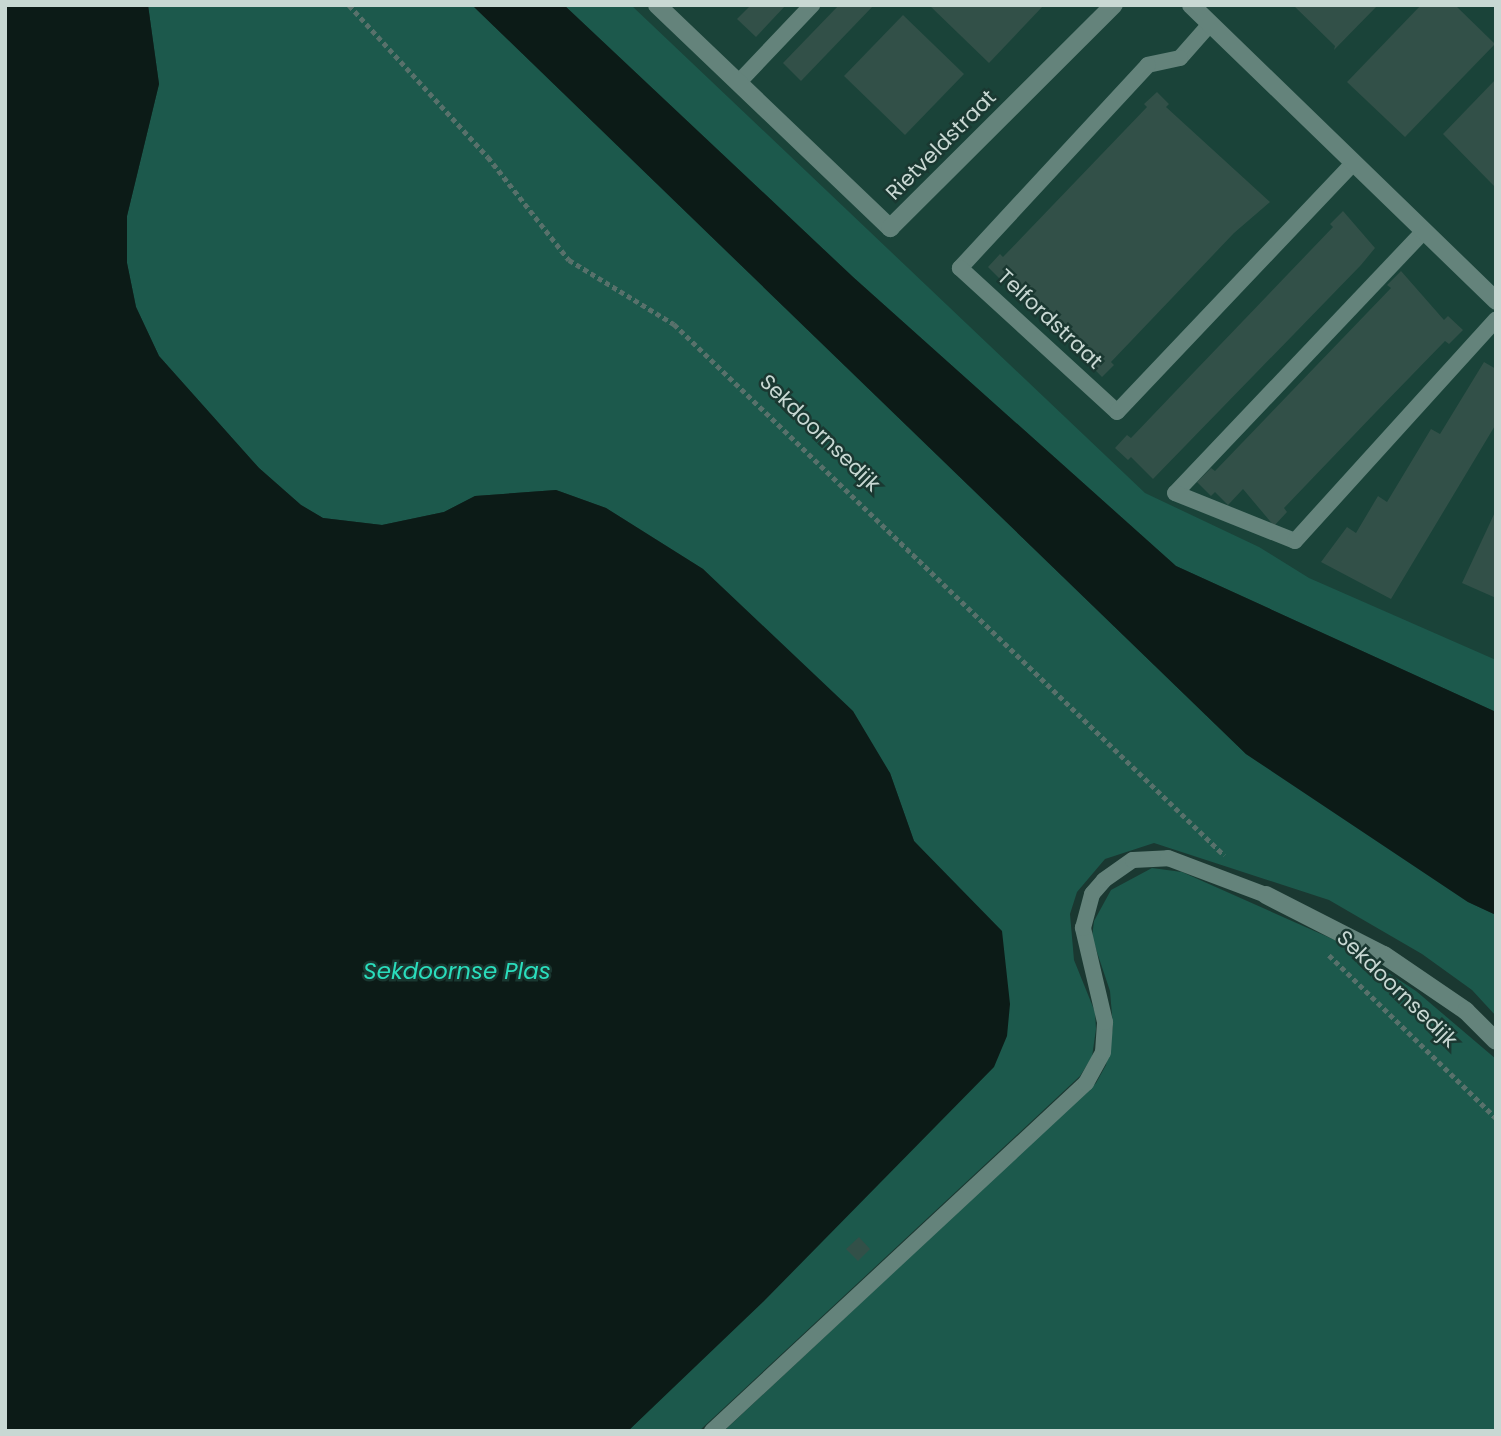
<!DOCTYPE html>
<html>
<head>
<meta charset="utf-8">
<style>
  body { margin:0 }
  #map { position:relative; width:1501px; height:1436px; overflow:hidden; background:#1a3831; font-family:Poppins,sans-serif }
  div>[style] { position:absolute }
  .built>* { inset:0; background:#1a4339 }
  .green>* { inset:0; background:#1c594c }
  .water>* { inset:0; background:#0c1b17 }
  .building>* { inset:0; background:#325048 }
  .path>* { height:4.5px; margin-top:-2.25px; transform-origin:0; background:repeating-linear-gradient(90deg,#58716b 0 5px,transparent 0 8.5px) }
  .lane>* { height:16px; margin:-8px; padding:0 8px; transform-origin:8px; border-radius:8px; background:#64837b }
  .street>* { height:18px; margin:-9px; padding:0 9px; transform-origin:9px; border-radius:9px; background:#64837b }
  span { translate:-50% -50%; white-space:nowrap; text-align:center; line-height:1.15; -webkit-text-stroke:5px #1a3831; paint-order:stroke }
  .street-label { font-size:21px; color:#c8d8d3 }
  .water-label { font-size:23px; color:#2addbc; font-style:italic }
  .frame { position:absolute; inset:0; border:7px solid #c8d8d3; pointer-events:none }
</style>
</head>
<body>
<div id="map">
  <div class="built">
    <i style="clip-path:polygon(611px 5px,1496px 5px,1496px 690px,1181px 550px)"></i>
  </div>
  <div class="green">
    <i style="clip-path:polygon(148px 5px,472px 5px,1246px 754px,1468px 902px,1496px 915px,1496px 1016px,1472px 990px,1422px 954px,1329px 900px,1154px 843px,1105px 859px,1077px 892px,1070px 914px,1074px 960px,1095px 1012px,1096px 1029px,1092px 1057px,1080px 1076px,699px 1431px,628px 1431px,821px 1242px,945px 875px,914px 841px,890px 773px,703px 569px,606px 508px,556px 490px,475px 496px,444px 512px,382px 525px,323px 518px,301px 505px,259px 468px,159px 356px,136px 307px,127px 263px,127px 216px,159px 84px)"></i>
    <i style="clip-path:polygon(564px 5px,631px 5px,1145px 493px,1259px 547px,1309px 578px,1496px 660px,1496px 712px,1176px 566px,853px 277px)"></i>
    <i style="clip-path:polygon(1152px 868px,1182px 872px,1346px 945px,1416px 991px,1496px 1059px,1496px 1431px,724px 1431px,1096px 1083px,1106px 1065px,1113px 1027px,1110px 991px,1092px 937px,1094px 921px,1111px 890px)"></i>
  </div>
  <div class="water">
    <i style="clip-path:polygon(5px 5px,148px 5px,159px 84px,127px 216px,127px 263px,136px 307px,159px 356px,259px 468px,301px 505px,323px 518px,382px 525px,444px 512px,475px 496px,556px 490px,606px 508px,703px 569px,853px 711px,890px 773px,914px 841px,1002px 931px,1010px 1004px,1007px 1036px,994px 1067px,764px 1301px,628px 1431px,5px 1431px)"></i>
    <i style="clip-path:polygon(472px 5px,564px 5px,853px 277px,1176px 566px,1496px 712px,1496px 915px,1468px 902px,1246px 754px)"></i>
  </div>
  <div class="building">
    <i style="clip-path:polygon(751px 5px,786px 5px,756px 37px,737px 19px)"></i>
    <i style="clip-path:polygon(839px 5px,874px 5px,801px 81px,783px 63px)"></i>
    <i style="clip-path:polygon(929px 5px,1044px 5px,989px 63px)"></i>
    <i style="clip-path:polygon(1293px 5px,1378px 5px,1334px 50px,1335px 46px)"></i>
    <i style="clip-path:polygon(1421px 5px,1455px 5px,1495px 44px,1405px 137px,1347px 82px)"></i>
    <i style="clip-path:polygon(903px 15px,964px 74px,905px 135px,844px 76px)"></i>
    <i style="clip-path:polygon(1496px 79px,1496px 188px,1443px 134px)"></i>
    <i style="clip-path:polygon(1157px 92px,1169px 104px,1166px 107px,1270px 202px,1234px 233px,1111px 362px,1114px 365px,1102px 377px,1003px 276px,1000px 279px,988px 267px,1000px 254px,1003px 257px,1147px 107px,1144px 104px)"></i>
    <i style="clip-path:polygon(1343px 211px,1375px 248px,1361px 265px,1153px 479px,1131px 457px,1128px 460px,1115px 448px,1127px 435px,1131px 438px,1195px 371px,1333px 227px,1330px 224px)"></i>
    <i style="clip-path:polygon(1401px 271px,1444px 320px,1448px 316px,1463px 330px,1449px 344px,1445px 341px,1376px 412px,1284px 508px,1287px 512px,1274px 526px,1243px 489px,1228px 505px,1215px 492px,1211px 496px,1197px 482px,1211px 468px,1215px 471px,1391px 288px,1387px 285px)"></i>
    <i style="clip-path:polygon(1484px 362px,1496px 369px,1496px 424px,1391px 599px,1321px 562px,1347px 527px,1356px 533px,1378px 496px,1387px 502px,1431px 429px,1440px 434px)"></i>
    <i style="clip-path:polygon(1496px 510px,1496px 598px,1462px 583px)"></i>
    <i style="clip-path:polygon(859px 1237px,870px 1249px,858px 1261px,846px 1249px)"></i>
  </div>
  <div class="path">
    <i style="left:349px;top:5px;width:206px;rotate:47.6deg"></i>
    <i style="left:488px;top:157px;width:131px;rotate:51.8deg"></i>
    <i style="left:569px;top:260px;width:123px;rotate:31.4deg"></i>
    <i style="left:674px;top:324px;width:765px;rotate:43.99deg"></i>
    <i style="left:1329px;top:955px;width:233px;rotate:44.3deg"></i>
  </div>
  <div class="lane">
    <i style="left:1210px;top:24px;width:45px;rotate:131.4deg"></i>
    <i style="left:1180px;top:58px;width:33px;rotate:168deg"></i>
    <i style="left:1148px;top:65px;width:277px;rotate:132.8deg"></i>
    <i style="left:960px;top:268px;width:213px;rotate:42.5deg"></i>
    <i style="left:1117px;top:412px;width:343px;rotate:-46.5deg"></i>
    <i style="left:738px;top:83px;width:108px;rotate:-46.5deg"></i>
    <i style="left:1424px;top:231px;width:361px;rotate:133.5deg"></i>
    <i style="left:1175px;top:493px;width:129px;rotate:21.8deg"></i>
    <i style="left:1295px;top:541px;width:299px;rotate:-47.8deg"></i>
    <i style="left:712px;top:1431px;width:511px;rotate:-42.94deg"></i>
    <i style="left:1086px;top:1083px;width:35px;rotate:-61deg"></i>
    <i style="left:1103px;top:1052px;width:30px;rotate:-86deg"></i>
    <i style="left:1105px;top:1022px;width:97px;rotate:-103.2deg"></i>
    <i style="left:1083px;top:928px;width:35px;rotate:-75deg"></i>
    <i style="left:1092px;top:894px;width:18px;rotate:-49deg"></i>
    <i style="left:1104px;top:880px;width:35px;rotate:-35deg"></i>
    <i style="left:1133px;top:860px;width:35px;rotate:-3deg"></i>
    <i style="left:1168px;top:858px;width:105px;rotate:20.7deg"></i>
  </div>
  <div class="street">
    <i style="left:657px;top:5px;width:323px;rotate:43.7deg"></i>
    <i style="left:890px;top:228px;width:316px;rotate:-44.9deg"></i>
    <i style="left:1191px;top:5px;width:425px;rotate:44.1deg"></i>
    <i style="left:1266px;top:895px;width:132px;rotate:27deg"></i>
    <i style="left:1384px;top:955px;width:99px;rotate:34.3deg"></i>
    <i style="left:1466px;top:1011px;width:42px;rotate:45deg"></i>
  </div>
  <div class="street-label">
    <span style="left:941px;top:145px;rotate:-45deg">Rietveldstraat</span>
    <span style="left:1050px;top:319px;rotate:43deg">Telfordstraat</span>
    <span style="left:820px;top:433px;rotate:44deg">Sekdoornsedijk</span>
    <span style="left:1397px;top:989px;rotate:44deg">Sekdoornsedijk</span>
  </div>
  <div class="water-label">
    <span style="left:457px;top:971px">Sekdoornse Plas</span>
  </div>
  <div class="frame"></div>
</div>
</body>
</html>
